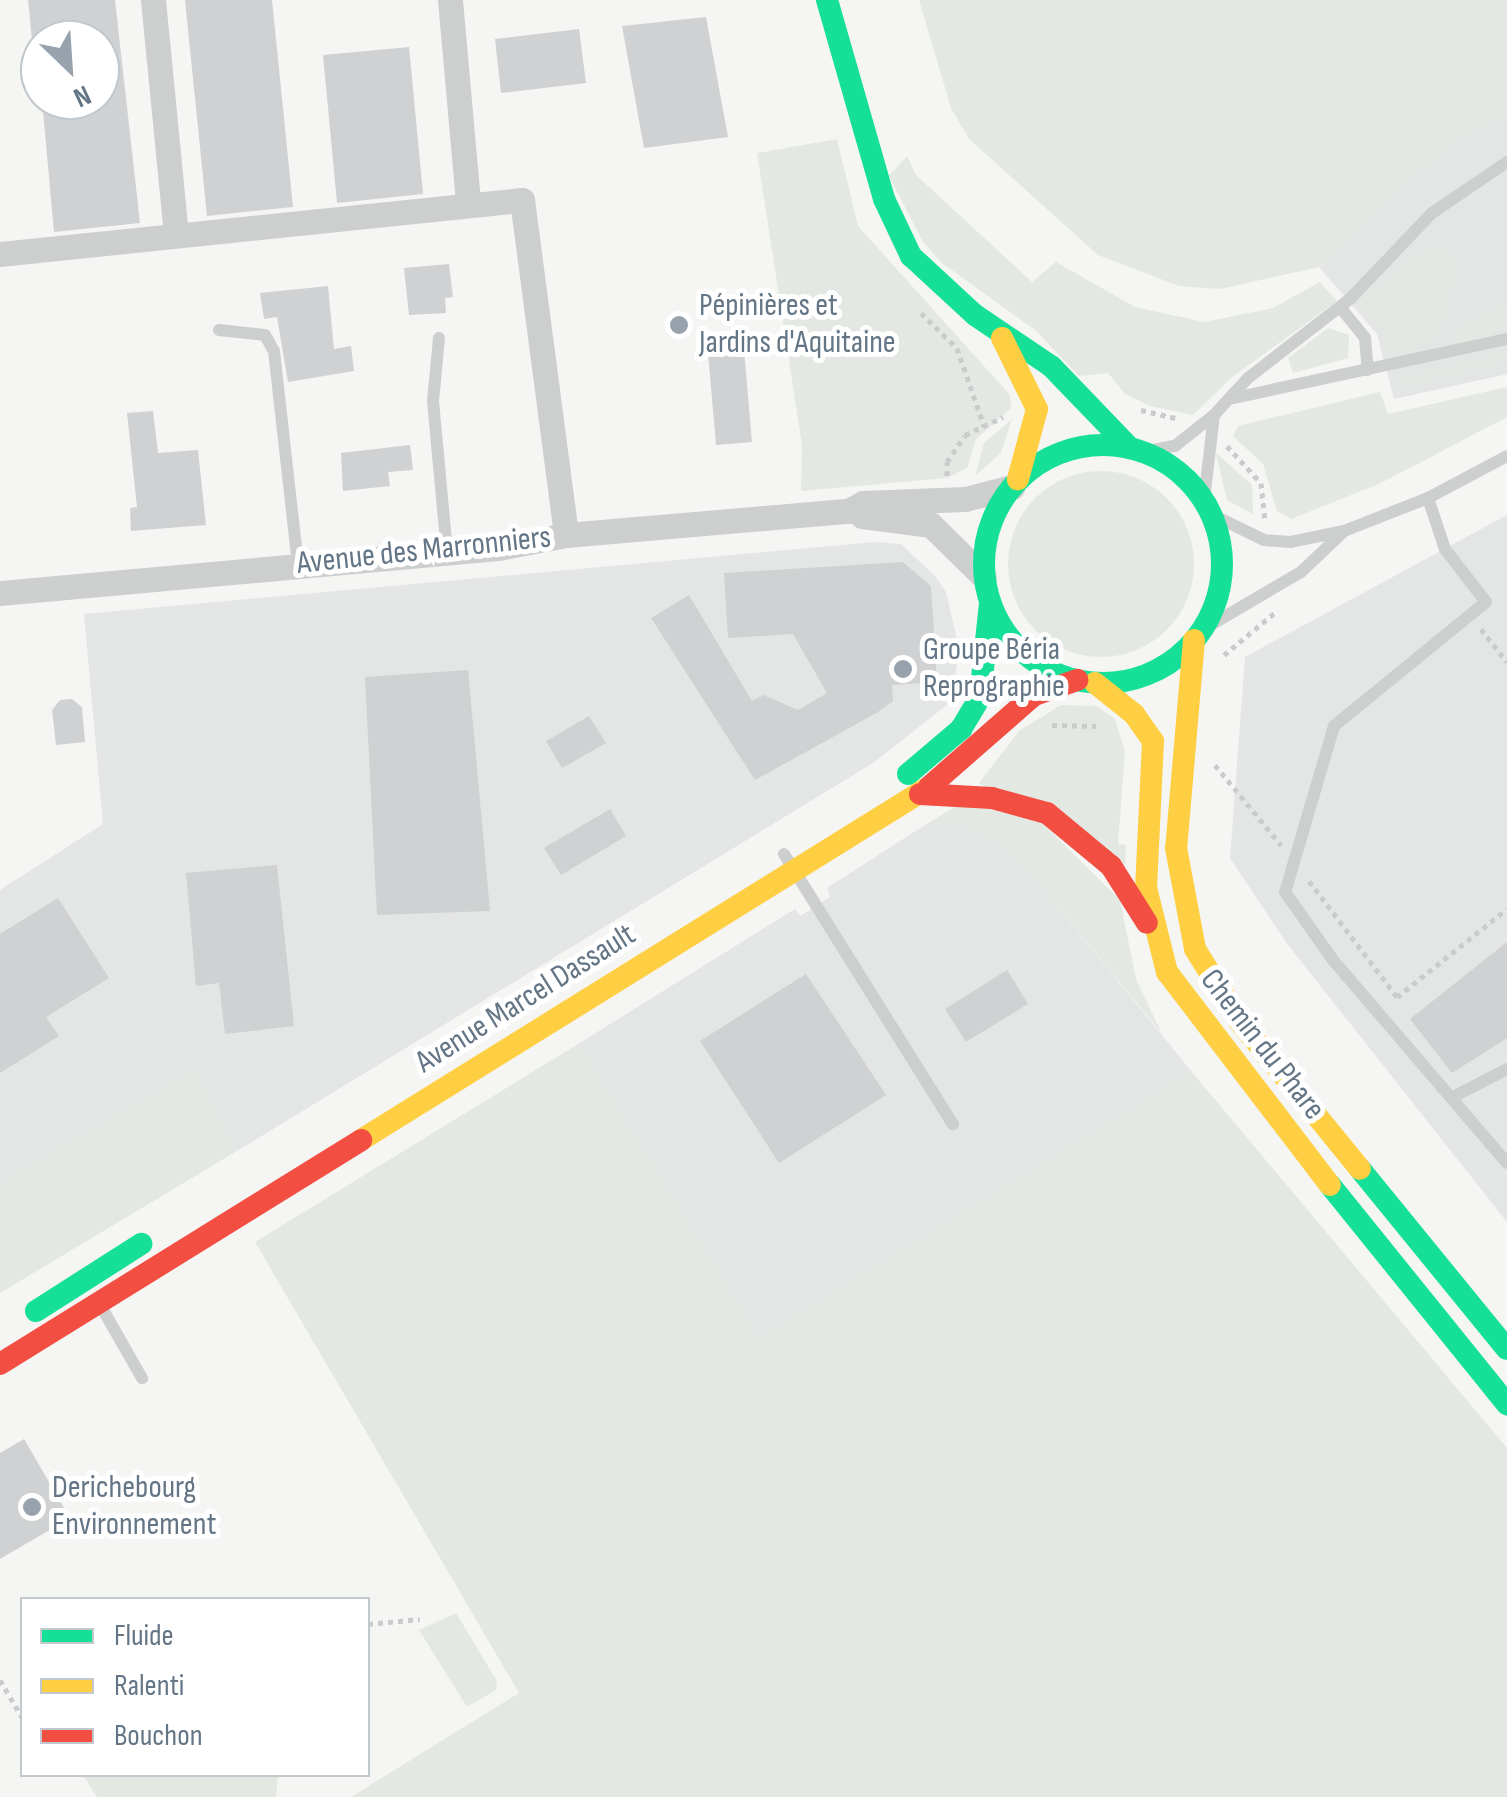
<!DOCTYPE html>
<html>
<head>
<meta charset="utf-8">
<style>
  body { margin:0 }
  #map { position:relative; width:1507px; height:1797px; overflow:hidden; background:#f5f5f4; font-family:"Sofia Sans Condensed",sans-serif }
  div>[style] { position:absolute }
  .built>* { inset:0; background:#e4e5e5 }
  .green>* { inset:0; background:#e4e8e2 }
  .round { border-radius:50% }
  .building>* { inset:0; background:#d0d1d2 }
  .path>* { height:5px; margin-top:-2.5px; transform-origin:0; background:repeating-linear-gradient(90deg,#cacbcc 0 5px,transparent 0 10px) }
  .lane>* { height:12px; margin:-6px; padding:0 6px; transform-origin:6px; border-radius:6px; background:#cdcfcf }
  .street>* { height:25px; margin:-12.5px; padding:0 12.5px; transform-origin:12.5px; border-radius:12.5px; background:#cdcfcf }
  .fast>* { height:22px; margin:-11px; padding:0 11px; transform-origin:11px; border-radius:11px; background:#16e098 }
  .fast>.ring { margin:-11px; padding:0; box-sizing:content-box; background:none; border:22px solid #16e098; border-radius:50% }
  .slow>* { height:22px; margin:-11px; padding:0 11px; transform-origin:11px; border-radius:11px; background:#ffcf43 }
  .jam>* { height:22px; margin:-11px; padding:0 11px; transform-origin:11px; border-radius:11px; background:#f24e42 }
  .dots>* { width:28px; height:28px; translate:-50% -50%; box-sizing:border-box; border:5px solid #fff; border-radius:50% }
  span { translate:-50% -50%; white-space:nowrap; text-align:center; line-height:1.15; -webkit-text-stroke:10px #fff; paint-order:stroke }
  .poi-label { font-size:32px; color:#647585 }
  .left { translate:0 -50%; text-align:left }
  .street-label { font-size:32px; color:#647585 }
  .legend { position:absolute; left:20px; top:1597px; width:350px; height:180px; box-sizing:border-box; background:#fff; border:2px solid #c1c8ce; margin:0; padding:12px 18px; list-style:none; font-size:30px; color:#647585 }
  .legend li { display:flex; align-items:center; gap:20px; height:50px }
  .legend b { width:50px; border:2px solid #c1c8ce }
  .north { position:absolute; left:20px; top:20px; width:100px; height:100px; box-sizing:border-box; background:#fff; border:2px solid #c1c8ce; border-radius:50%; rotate:155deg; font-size:28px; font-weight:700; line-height:40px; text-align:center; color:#647585 }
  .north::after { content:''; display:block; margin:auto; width:35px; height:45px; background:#97a2ac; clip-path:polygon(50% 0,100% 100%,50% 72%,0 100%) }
</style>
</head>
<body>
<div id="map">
  <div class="built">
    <i style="clip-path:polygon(1507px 116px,1507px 374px,1394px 399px,1377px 334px,1319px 267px,1448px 145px)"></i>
    <i style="clip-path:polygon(1507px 515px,1507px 1222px,1288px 945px,1230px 858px,1245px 657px)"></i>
    <i style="clip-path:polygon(875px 542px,901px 544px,936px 577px,946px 592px,959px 648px,952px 701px,873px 763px,237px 1151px,194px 1072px,0 1183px,0 890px,103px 824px,84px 614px)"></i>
    <i style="clip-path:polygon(925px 825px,964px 825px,1009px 848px,1192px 1072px,759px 1338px,578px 1044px,795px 909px,800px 916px,830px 897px,827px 888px)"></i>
  </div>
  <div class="green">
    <i style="clip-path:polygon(919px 0,1507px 0,1507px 116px,1448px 145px,1319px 267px,1220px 289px,1179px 286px,1098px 255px,969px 139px,951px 108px)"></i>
    <i style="clip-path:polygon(837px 139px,858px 226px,1010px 395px,1011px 408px,976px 439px,967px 468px,947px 478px,801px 491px,802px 445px,757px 153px)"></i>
    <i style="clip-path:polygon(907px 156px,916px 175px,1032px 282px,1056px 262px,1135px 307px,1204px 322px,1273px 308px,1320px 282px,1337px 301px,1231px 378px,1193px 415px,1150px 406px,1125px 394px,1108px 373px,1079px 376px,1035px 330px,942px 263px,923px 242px,889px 176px)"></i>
    <i style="clip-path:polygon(1444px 248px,1459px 259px,1439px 335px,1420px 348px,1386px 354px,1381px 329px,1358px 303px,1420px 252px)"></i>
    <i style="clip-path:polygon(1507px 301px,1507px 329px,1453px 345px,1464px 324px)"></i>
    <i style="clip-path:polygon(1328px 328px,1349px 335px,1348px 358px,1293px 373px,1288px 358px)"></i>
    <i style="clip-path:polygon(1507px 351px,1507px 362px,1405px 386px,1402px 377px)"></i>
    <i style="clip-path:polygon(1507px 387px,1507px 417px,1381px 483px,1291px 519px,1277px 511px,1263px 464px,1233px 436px,1238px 426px,1380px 392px,1388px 414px)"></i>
    <i style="clip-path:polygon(1012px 419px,1001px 453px,975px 476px,984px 443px)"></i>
    <i style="clip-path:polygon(1216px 453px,1252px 485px,1253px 514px,1227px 500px)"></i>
    <i class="round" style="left:1008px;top:471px;width:186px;height:186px"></i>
    <i style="clip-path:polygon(1061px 705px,1096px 706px,1115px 719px,1125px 752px,1118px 844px,1126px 845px,1125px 869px,979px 783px,1019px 731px)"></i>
    <i style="clip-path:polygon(963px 802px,1032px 813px,1120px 900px,1136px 979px,1162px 1034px,1009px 848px,964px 825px,925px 825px)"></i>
    <i style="clip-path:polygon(578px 1044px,759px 1338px,1192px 1072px,1507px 1448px,1507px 1797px,351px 1797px,519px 1693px,255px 1242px)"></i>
    <i style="clip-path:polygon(194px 1071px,237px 1151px,0 1293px,0 1183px)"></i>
    <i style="clip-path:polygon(456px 1613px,497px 1681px,496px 1690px,467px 1707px,419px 1630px)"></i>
    <i style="clip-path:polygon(83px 1775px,278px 1775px,276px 1797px,97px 1797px)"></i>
  </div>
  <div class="building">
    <i style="clip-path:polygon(28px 0,115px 0,140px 223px,54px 232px,42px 100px,100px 100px,100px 40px,32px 40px)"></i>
    <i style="clip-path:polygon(185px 0,272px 0,293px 207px,207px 216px)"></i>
    <i style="clip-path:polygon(706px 17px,728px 137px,644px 148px,622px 26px)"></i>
    <i style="clip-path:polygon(579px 29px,586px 83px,501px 93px,495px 39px)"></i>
    <i style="clip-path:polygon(409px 47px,423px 194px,337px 203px,323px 55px)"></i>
    <i style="clip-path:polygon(449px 264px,453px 297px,445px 298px,446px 313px,409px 315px,404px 268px)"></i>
    <i style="clip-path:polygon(328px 286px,334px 349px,351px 346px,354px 371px,288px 382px,277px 317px,264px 319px,260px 293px)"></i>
    <i style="clip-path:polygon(743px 338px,752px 442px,716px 445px,707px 341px)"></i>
    <i style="clip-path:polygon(153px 411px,158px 453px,198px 450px,206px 525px,131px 531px,130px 508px,137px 507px,127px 413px)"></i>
    <i style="clip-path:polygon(410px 445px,413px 470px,388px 472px,390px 486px,343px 491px,341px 453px)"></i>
    <i style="clip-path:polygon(903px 562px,931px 586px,937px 682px,892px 685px,893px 701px,878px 712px,755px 780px,651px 618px,689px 595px,752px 701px,763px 695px,798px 710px,827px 693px,793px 634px,728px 638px,724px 573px)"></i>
    <i style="clip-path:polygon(468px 670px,490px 911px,377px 915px,365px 677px)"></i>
    <i style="clip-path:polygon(72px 699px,82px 707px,85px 742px,56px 745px,52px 710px,60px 700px)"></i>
    <i style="clip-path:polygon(589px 716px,606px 743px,562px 768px,546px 741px)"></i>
    <i style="clip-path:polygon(610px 809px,626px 836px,561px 875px,544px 848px)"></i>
    <i style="clip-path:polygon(277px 865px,294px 1026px,225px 1034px,219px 983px,196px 986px,186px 873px)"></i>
    <i style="clip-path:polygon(58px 898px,109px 978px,46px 1017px,59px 1036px,0 1073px,0 934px)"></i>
    <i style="clip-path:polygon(1507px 942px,1507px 1038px,1452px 1073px,1410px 1019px)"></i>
    <i style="clip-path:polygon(1007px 970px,1028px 1004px,966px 1042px,945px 1009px)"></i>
    <i style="clip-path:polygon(806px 974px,886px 1095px,779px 1163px,700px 1041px)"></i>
    <i style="clip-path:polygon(24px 1439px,70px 1518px,0 1559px,0 1453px)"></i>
  </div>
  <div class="path">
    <i style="left:921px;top:313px;width:50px;rotate:44.2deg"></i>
    <i style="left:957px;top:348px;width:83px;rotate:70.9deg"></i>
    <i style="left:1141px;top:410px;width:39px;rotate:13deg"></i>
    <i style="left:1227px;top:446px;width:50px;rotate:47.4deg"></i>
    <i style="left:1261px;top:483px;width:38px;rotate:84deg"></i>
    <i style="left:947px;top:476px;width:14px;rotate:-90deg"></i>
    <i style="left:947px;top:462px;width:32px;rotate:-56deg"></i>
    <i style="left:965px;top:435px;width:42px;rotate:-25.3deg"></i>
    <i style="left:1481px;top:629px;width:42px;rotate:51.8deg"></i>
    <i style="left:1224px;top:655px;width:70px;rotate:-39.8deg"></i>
    <i style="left:1052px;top:725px;width:44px;rotate:1.3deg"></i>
    <i style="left:1215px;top:765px;width:104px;rotate:50.5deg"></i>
    <i style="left:1309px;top:881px;width:146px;rotate:52.8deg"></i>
    <i style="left:1397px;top:997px;width:141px;rotate:-38.7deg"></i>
    <i style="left:368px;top:1624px;width:52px;rotate:-5.5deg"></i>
    <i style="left:0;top:1680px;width:43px;rotate:59.3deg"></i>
  </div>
  <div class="lane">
    <i style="left:1340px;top:307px;width:40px;rotate:51deg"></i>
    <i style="left:1365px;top:338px;width:32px;rotate:85deg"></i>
    <i style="left:219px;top:330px;width:46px;rotate:6.2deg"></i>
    <i style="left:265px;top:335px;width:18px;rotate:61deg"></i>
    <i style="left:274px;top:351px;width:216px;rotate:83.6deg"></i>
    <i style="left:439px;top:338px;width:63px;rotate:95.4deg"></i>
    <i style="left:433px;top:401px;width:153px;rotate:84.7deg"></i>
    <i style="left:1234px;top:398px;width:279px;rotate:-12.2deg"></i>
    <i style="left:1214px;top:415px;width:50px;rotate:-47.4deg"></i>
    <i style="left:1248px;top:378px;width:129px;rotate:-37.8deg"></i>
    <i style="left:1350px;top:299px;width:119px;rotate:-46.4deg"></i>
    <i style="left:1432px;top:213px;width:91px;rotate:-34.2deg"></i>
    <i style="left:1143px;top:452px;width:33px;rotate:-11deg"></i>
    <i style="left:1175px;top:446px;width:50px;rotate:-38.5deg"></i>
    <i style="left:1214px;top:415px;width:86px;rotate:96.7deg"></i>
    <i style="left:1428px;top:498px;width:54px;rotate:71.6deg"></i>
    <i style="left:1445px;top:549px;width:67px;rotate:52.3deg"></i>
    <i style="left:1486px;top:602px;width:196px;rotate:140.8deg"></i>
    <i style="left:1334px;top:726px;width:173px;rotate:106.4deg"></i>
    <i style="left:1285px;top:892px;width:83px;rotate:54.8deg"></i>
    <i style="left:1333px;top:960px;width:267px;rotate:49.4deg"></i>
    <i style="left:1344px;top:531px;width:90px;rotate:-21.4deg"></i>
    <i style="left:1428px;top:498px;width:89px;rotate:-28deg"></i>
    <i style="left:1202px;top:630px;width:115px;rotate:-30.4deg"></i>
    <i style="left:1301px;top:572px;width:59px;rotate:-43.6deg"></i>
    <i style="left:1344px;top:531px;width:54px;rotate:168.3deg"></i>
    <i style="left:1291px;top:542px;width:27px;rotate:-176deg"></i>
    <i style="left:1264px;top:540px;width:59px;rotate:-153.9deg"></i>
    <i style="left:784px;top:854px;width:319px;rotate:58deg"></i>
    <i style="left:1451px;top:1098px;width:63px;rotate:-27.4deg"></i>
    <i style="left:102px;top:1308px;width:81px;rotate:60.3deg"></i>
  </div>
  <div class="street">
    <i style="left:153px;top:0;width:235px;rotate:84.4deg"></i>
    <i style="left:450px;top:0;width:203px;rotate:84.9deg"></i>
    <i style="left:0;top:254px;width:525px;rotate:-5.91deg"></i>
    <i style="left:522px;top:200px;width:338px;rotate:82.5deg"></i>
    <i style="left:862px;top:516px;width:70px;rotate:7.4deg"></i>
    <i style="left:931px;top:525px;width:74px;rotate:44.5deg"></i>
    <i style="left:0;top:593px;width:500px;rotate:-5.16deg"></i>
    <i style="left:498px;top:548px;width:69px;rotate:-10.8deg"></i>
    <i style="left:566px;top:535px;width:283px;rotate:-4.9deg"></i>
    <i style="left:848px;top:511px;width:17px;rotate:-28deg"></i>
    <i style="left:863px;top:503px;width:102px;rotate:-2.2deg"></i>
    <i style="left:965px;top:499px;width:49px;rotate:-14.3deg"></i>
  </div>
  <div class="fast">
    <i style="left:827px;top:0;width:207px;rotate:74deg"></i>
    <i style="left:884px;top:199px;width:63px;rotate:64.7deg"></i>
    <i style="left:911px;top:256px;width:87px;rotate:42.7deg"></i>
    <i style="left:975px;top:315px;width:92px;rotate:33.9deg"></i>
    <i style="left:1051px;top:366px;width:114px;rotate:46.1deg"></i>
    <i class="ring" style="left:984px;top:445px;width:216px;height:216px"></i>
    <i style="left:908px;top:774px;width:70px;rotate:-40.3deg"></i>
    <i style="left:961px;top:729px;width:37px;rotate:-59deg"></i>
    <i style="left:980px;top:697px;width:94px;rotate:-83.9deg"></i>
    <i style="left:1360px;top:1169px;width:232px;rotate:50.8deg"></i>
    <i style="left:1330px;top:1185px;width:282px;rotate:51.1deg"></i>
    <i style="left:36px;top:1311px;width:125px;rotate:-32.5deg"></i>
  </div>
  <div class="slow">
    <i style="left:1002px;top:338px;width:79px;rotate:63.8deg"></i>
    <i style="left:1037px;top:409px;width:73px;rotate:105.2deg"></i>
    <i style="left:1194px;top:640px;width:209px;rotate:94.9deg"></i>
    <i style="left:1176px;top:848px;width:103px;rotate:79.3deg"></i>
    <i style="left:1195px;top:949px;width:87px;rotate:58.1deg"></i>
    <i style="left:1241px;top:1023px;width:188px;rotate:50.8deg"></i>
    <i style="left:1095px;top:683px;width:50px;rotate:38.5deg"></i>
    <i style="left:1134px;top:714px;width:33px;rotate:55deg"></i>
    <i style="left:1153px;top:741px;width:147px;rotate:92.7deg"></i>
    <i style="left:1146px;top:888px;width:87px;rotate:76deg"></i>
    <i style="left:1167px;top:972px;width:268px;rotate:52.6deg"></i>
    <i style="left:361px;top:1140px;width:669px;rotate:-31.86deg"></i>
  </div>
  <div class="jam">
    <i style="left:929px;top:787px;width:140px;rotate:-41.2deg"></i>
    <i style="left:1034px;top:695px;width:46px;rotate:-19.2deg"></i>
    <i style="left:920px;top:794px;width:72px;rotate:3.2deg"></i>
    <i style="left:992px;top:798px;width:57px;rotate:15.3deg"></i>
    <i style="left:1047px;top:813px;width:83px;rotate:39.6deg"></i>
    <i style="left:1111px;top:866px;width:67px;rotate:57.7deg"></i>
    <i style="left:0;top:1364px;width:425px;rotate:-31.8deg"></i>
  </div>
  <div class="dots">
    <i style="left:679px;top:325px;background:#97a2ac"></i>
    <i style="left:903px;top:669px;background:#97a2ac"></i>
    <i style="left:32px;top:1507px;background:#97a2ac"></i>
  </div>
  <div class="poi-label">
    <span class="left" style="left:699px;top:325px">Pépinières et<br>Jardins d'Aquitaine</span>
    <span class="left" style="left:923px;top:669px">Groupe Béria<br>Reprographie</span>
    <span class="left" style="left:52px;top:1507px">Derichebourg<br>Environnement</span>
  </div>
  <div class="street-label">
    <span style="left:424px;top:551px;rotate:-6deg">Avenue des Marronniers</span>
    <span style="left:526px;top:999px;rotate:-32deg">Avenue Marcel Dassault</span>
    <span style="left:1262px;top:1045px;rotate:52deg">Chemin du Phare</span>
  </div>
  <ul class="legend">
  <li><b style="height:12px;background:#16e098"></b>Fluide</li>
  <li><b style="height:12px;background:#ffcf43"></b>Ralenti</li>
  <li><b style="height:12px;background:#f24e42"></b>Bouchon</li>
  </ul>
  <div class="north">N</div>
</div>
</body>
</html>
